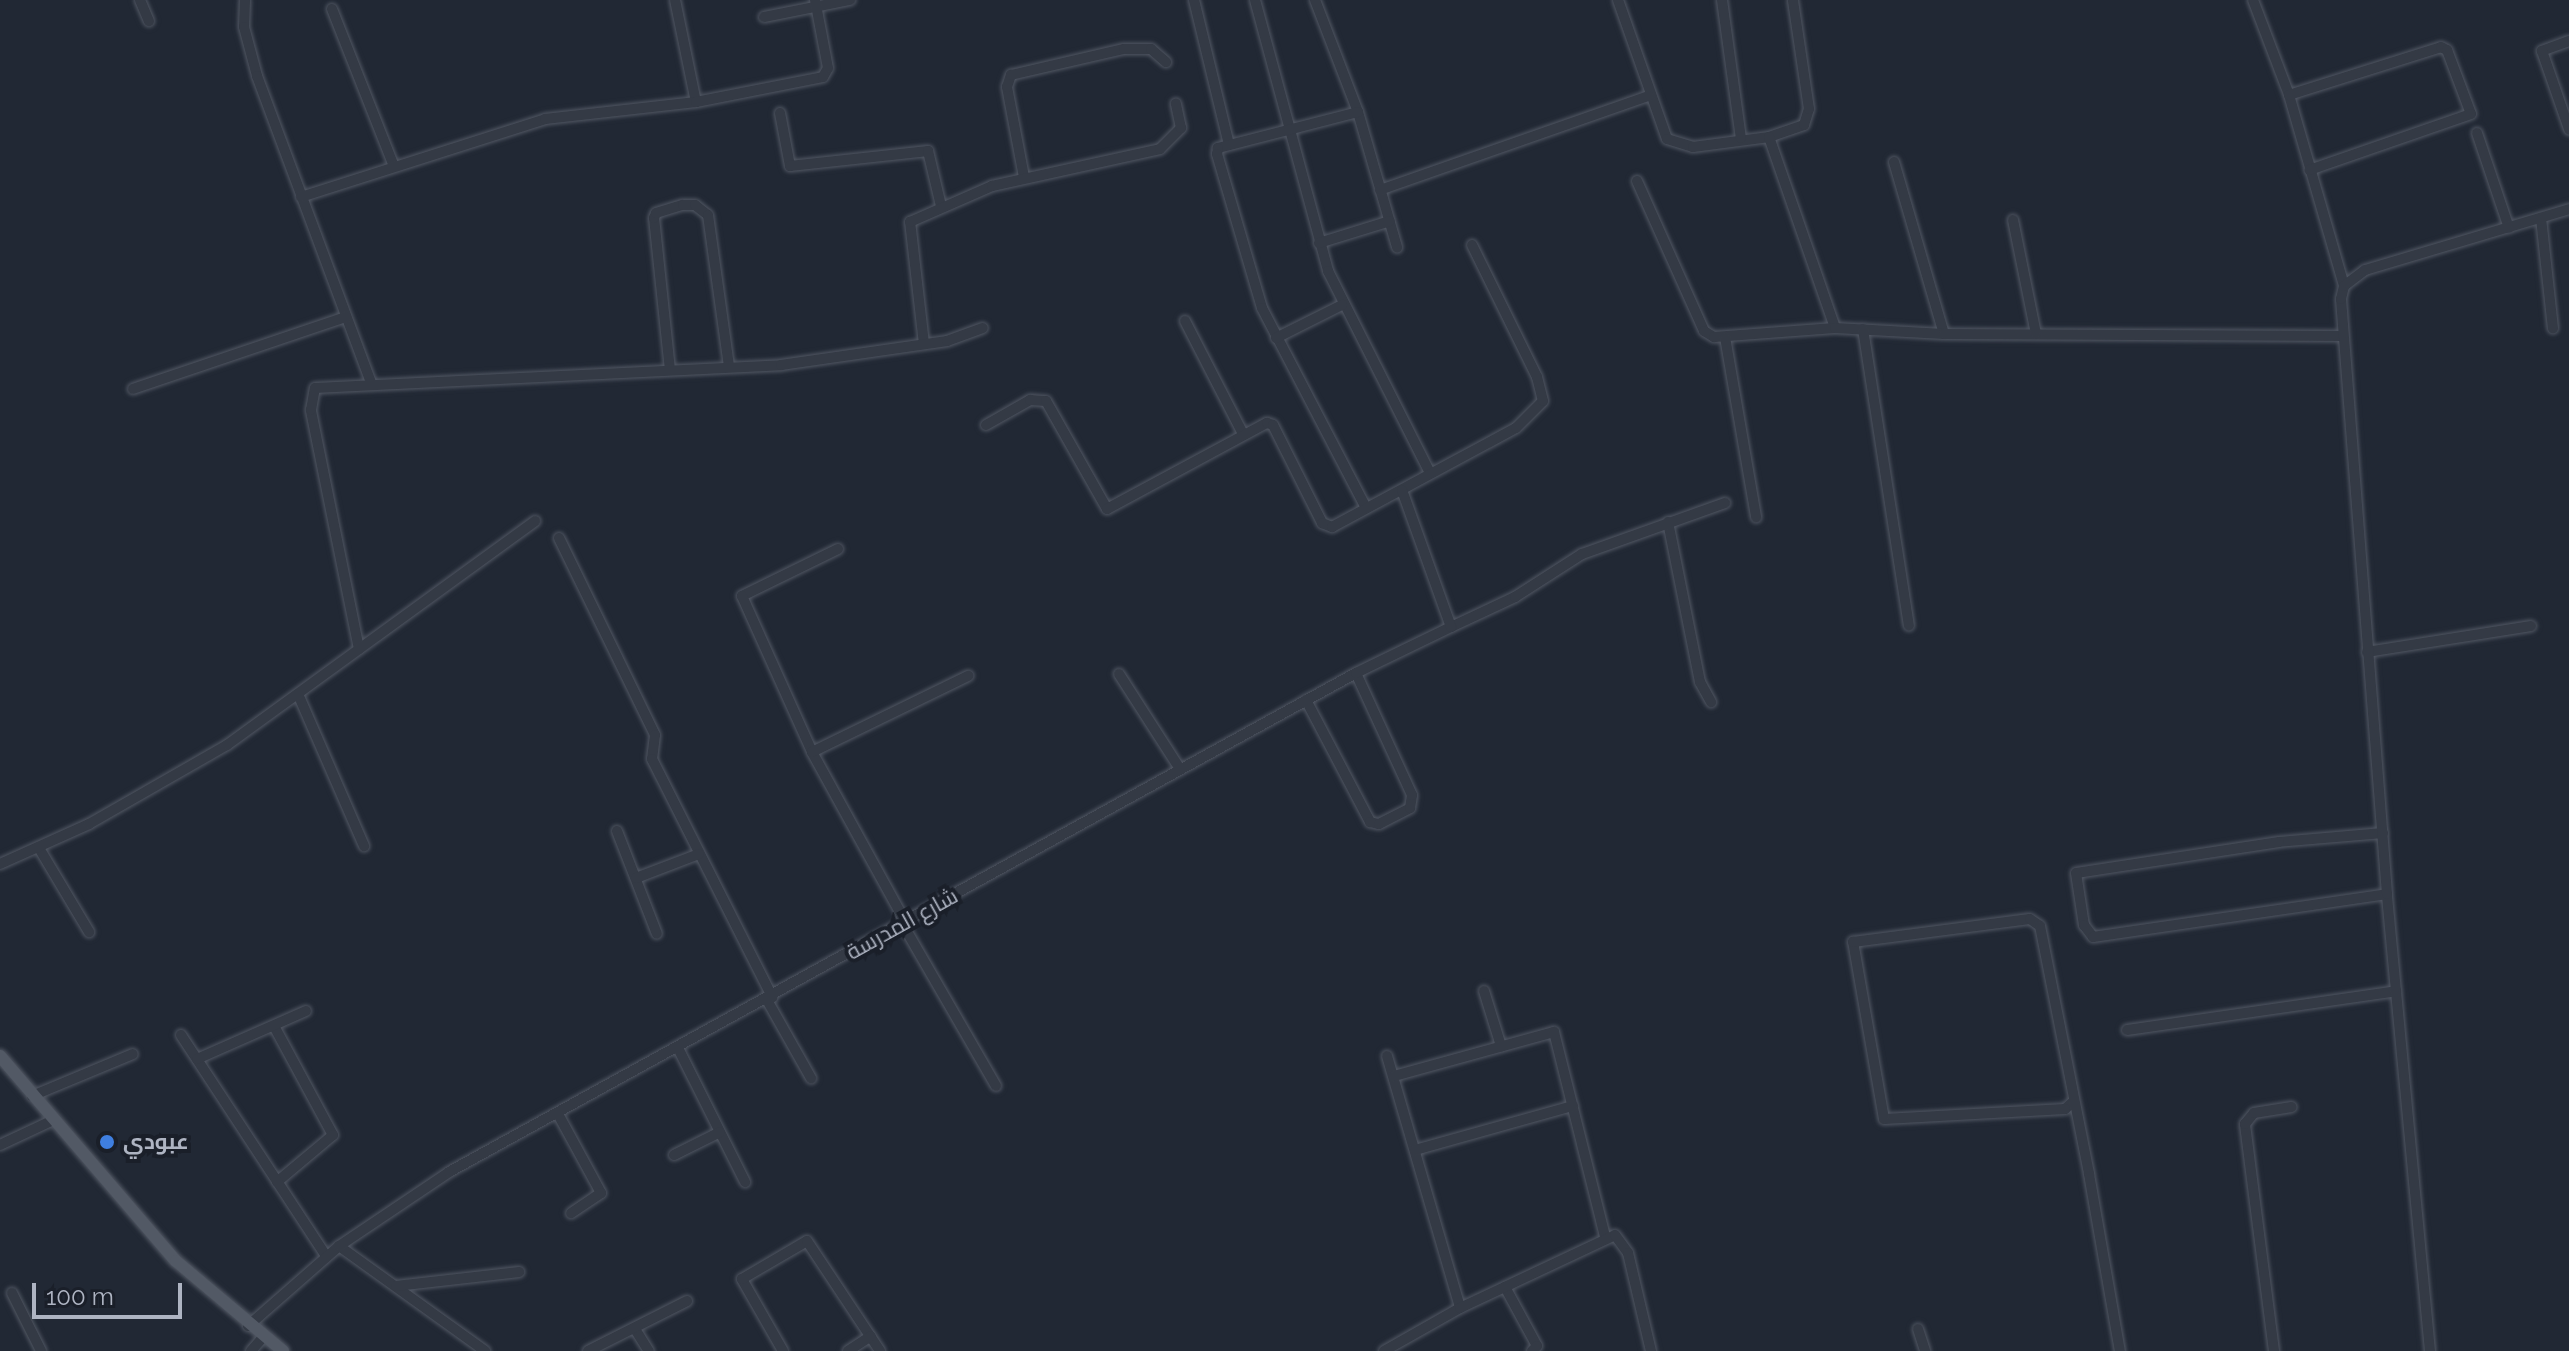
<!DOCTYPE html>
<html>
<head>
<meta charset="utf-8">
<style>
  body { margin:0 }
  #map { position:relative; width:2569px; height:1351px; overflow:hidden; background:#212834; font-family:Raleway,Cairo,sans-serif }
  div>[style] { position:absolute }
  .roads { filter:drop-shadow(0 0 2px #515763) drop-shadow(0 0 2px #515763) }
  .minor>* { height:10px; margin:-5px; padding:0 5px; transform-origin:5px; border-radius:5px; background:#343a45 }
  .major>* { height:12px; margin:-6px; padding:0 6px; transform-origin:6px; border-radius:6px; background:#525965 }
  .dots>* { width:22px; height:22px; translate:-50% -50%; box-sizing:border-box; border:4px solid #1a1f29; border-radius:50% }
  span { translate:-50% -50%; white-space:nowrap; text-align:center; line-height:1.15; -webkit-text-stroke:8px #1a1f29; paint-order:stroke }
  .street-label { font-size:22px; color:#aeb4c2 }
  .poi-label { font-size:22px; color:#aeb4c2; font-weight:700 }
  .left { translate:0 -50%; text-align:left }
  .scale { position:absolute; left:32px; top:1283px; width:150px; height:36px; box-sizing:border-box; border:4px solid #aeb4c2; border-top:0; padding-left:10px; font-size:24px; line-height:28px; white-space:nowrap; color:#aeb4c2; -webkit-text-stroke:6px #1a1f29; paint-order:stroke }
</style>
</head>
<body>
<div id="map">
  <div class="roads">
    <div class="minor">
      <i style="left:140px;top:0;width:23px;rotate:67deg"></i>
      <i style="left:245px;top:0;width:27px;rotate:92deg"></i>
      <i style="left:244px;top:27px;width:51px;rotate:75.1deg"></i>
      <i style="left:257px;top:76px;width:327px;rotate:69.6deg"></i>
      <i style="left:675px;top:0;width:104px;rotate:78.4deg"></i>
      <i style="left:1194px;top:0;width:149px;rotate:76.4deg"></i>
      <i style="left:1255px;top:0;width:281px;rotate:74.9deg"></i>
      <i style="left:1328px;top:271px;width:226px;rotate:63.2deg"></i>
      <i style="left:1315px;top:0;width:120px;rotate:69deg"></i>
      <i style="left:1358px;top:112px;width:141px;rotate:73.9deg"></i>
      <i style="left:1618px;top:0;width:147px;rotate:70.6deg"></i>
      <i style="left:1667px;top:139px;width:27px;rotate:17deg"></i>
      <i style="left:1693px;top:147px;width:77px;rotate:-7.5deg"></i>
      <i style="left:1769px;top:137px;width:37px;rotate:-19deg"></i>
      <i style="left:1804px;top:125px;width:17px;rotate:-73deg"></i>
      <i style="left:1809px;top:109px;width:110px;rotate:-98.4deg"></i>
      <i style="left:1722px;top:0;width:139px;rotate:82.2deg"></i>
      <i style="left:2253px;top:0;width:102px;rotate:69.2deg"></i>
      <i style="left:2289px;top:95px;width:199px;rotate:73.9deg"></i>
      <i style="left:332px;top:9px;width:169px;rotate:68.5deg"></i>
      <i style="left:764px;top:17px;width:88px;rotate:-11.2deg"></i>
      <i style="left:2569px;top:41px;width:29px;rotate:160deg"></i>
      <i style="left:2542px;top:51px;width:83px;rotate:70.9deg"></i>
      <i style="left:2289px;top:95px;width:159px;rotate:-17.5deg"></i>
      <i style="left:2441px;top:47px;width:7px;rotate:27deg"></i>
      <i style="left:2447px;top:50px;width:68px;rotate:69.4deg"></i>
      <i style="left:2471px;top:114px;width:171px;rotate:160.9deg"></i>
      <i style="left:1358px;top:112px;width:145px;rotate:165.6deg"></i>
      <i style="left:1218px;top:148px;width:6px;rotate:99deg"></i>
      <i style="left:1217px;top:154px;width:160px;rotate:73.7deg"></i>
      <i style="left:1262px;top:308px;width:225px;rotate:62.5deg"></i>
      <i style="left:780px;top:113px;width:54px;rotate:79.3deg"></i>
      <i style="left:790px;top:166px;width:139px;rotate:-6.2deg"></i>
      <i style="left:928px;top:151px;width:57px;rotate:76.7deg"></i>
      <i style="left:2477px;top:133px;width:100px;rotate:71.4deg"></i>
      <i style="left:1769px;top:137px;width:202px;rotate:70.9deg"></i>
      <i style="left:1894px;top:162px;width:179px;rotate:73.8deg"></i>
      <i style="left:1024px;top:177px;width:92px;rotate:-100.7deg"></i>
      <i style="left:1007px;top:87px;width:13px;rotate:-72deg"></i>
      <i style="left:1011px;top:75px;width:116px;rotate:-13deg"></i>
      <i style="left:1124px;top:49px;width:27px"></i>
      <i style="left:1151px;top:49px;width:20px;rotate:41deg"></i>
      <i style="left:1637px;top:181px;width:164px;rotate:65.9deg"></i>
      <i style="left:1704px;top:331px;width:12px;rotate:31deg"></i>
      <i style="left:1714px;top:337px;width:121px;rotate:-4.3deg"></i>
      <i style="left:1835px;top:328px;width:109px;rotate:3.2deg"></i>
      <i style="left:1944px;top:334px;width:397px;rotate:0.3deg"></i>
      <i style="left:1380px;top:190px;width:285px;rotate:-19.3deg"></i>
      <i style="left:301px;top:197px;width:256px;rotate:-17.7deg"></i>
      <i style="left:545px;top:119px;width:152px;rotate:-6.4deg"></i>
      <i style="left:696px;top:102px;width:129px;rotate:-11.1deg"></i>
      <i style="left:823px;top:77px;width:10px;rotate:-61deg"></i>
      <i style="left:828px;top:68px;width:69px;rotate:-100.8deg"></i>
      <i style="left:2541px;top:218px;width:111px;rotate:83.8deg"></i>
      <i style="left:2013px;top:220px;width:116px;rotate:78.6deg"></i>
      <i style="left:1319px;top:243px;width:74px;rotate:-17.2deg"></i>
      <i style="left:1185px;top:321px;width:127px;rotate:62.8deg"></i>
      <i style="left:1863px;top:329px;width:300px;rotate:81.2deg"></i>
      <i style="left:1725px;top:337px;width:183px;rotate:80.2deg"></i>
      <i style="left:1276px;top:338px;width:74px;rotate:-26.6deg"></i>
      <i style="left:924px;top:344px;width:123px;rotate:-96.5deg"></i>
      <i style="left:910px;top:222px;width:90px;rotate:-23.7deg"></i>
      <i style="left:992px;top:186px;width:172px;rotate:-12.4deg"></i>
      <i style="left:1160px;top:149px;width:30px;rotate:-45deg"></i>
      <i style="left:1181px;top:128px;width:25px;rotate:-102deg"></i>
      <i style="left:670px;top:370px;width:153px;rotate:-96deg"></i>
      <i style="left:654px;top:218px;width:5px;rotate:-68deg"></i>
      <i style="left:656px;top:213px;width:28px;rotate:-17deg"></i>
      <i style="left:683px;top:205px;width:12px"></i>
      <i style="left:695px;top:205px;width:16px;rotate:38deg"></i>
      <i style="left:708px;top:215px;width:153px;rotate:82.1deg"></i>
      <i style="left:133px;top:389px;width:225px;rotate:-18.7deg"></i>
      <i style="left:986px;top:425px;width:51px;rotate:-29.6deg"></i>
      <i style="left:1030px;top:400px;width:16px;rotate:4deg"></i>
      <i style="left:1046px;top:401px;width:124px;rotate:60.5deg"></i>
      <i style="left:1107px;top:509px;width:182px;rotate:-28.3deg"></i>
      <i style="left:1267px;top:423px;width:6px;rotate:18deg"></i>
      <i style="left:1273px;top:425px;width:110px;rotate:63.4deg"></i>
      <i style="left:1322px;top:523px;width:11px;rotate:22deg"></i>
      <i style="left:1332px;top:527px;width:209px;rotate:-28.3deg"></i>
      <i style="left:1516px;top:428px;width:38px;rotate:-45deg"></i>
      <i style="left:1543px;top:401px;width:25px;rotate:-104deg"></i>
      <i style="left:1537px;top:377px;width:147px;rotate:-116.2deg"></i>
      <i style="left:1668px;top:522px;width:163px;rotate:78.7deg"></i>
      <i style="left:1700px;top:682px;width:23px;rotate:61deg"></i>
      <i style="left:559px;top:538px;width:219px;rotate:64deg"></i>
      <i style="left:655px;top:735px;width:24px;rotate:97deg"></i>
      <i style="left:652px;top:759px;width:267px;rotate:63.2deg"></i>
      <i style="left:838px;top:549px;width:107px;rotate:153.9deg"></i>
      <i style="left:742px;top:596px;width:171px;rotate:65.8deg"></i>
      <i style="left:812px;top:752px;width:193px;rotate:61.2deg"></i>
      <i style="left:1451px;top:627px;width:71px;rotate:-25.1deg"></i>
      <i style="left:1515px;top:597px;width:80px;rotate:-32.7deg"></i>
      <i style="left:1582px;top:554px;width:152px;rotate:-19.6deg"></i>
      <i style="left:359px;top:649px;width:244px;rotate:-101.4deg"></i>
      <i style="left:311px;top:410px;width:22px;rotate:-80deg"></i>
      <i style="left:315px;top:388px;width:467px;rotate:-2.8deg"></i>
      <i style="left:781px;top:365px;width:168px;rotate:-8.2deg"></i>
      <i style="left:947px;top:341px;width:38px;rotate:-20deg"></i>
      <i style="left:2367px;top:652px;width:166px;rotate:-9deg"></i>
      <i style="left:1119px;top:674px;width:113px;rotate:57.3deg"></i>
      <i style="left:298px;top:694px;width:166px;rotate:66.5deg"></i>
      <i style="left:1306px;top:700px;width:138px;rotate:62.3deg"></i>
      <i style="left:1370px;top:822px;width:9px;rotate:13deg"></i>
      <i style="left:1379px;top:824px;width:35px;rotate:-27deg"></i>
      <i style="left:1410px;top:808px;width:13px;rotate:-81deg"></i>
      <i style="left:1412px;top:795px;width:134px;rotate:-114.7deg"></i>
      <i style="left:812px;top:752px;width:174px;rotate:-26deg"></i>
      <i style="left:617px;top:831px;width:110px;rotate:68.8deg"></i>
      <i style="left:2383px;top:833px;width:104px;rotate:175.1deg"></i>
      <i style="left:2279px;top:842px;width:205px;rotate:171.3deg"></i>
      <i style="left:2076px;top:873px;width:53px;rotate:81.3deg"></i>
      <i style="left:2084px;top:925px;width:15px;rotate:53deg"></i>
      <i style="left:2093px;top:937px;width:297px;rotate:-8.3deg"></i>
      <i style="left:39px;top:848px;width:98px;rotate:59.2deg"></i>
      <i style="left:0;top:864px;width:98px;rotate:-24.2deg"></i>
      <i style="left:89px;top:824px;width:159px;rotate:-29.8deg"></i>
      <i style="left:227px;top:745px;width:381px;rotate:-36deg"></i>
      <i style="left:636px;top:878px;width:67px;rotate:-20.9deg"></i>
      <i style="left:902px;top:923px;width:188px;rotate:60deg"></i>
      <i style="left:1484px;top:991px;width:58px;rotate:72.8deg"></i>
      <i style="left:767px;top:1000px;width:90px;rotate:60.6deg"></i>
      <i style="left:274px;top:1026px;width:124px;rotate:61.6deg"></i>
      <i style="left:333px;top:1135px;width:73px;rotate:140deg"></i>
      <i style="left:2127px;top:1030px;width:272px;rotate:-8.2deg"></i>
      <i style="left:181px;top:1035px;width:264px;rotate:56.7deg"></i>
      <i style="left:678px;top:1048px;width:150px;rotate:63.4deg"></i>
      <i style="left:1387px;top:1056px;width:262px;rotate:73.8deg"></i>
      <i style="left:197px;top:1059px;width:119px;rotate:-23.8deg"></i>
      <i style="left:1394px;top:1076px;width:166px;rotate:-15.4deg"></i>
      <i style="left:1554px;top:1032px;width:211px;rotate:76deg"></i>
      <i style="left:32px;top:1096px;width:109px;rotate:-22.6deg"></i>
      <i style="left:2074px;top:1101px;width:12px;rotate:138deg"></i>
      <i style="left:2065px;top:1109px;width:181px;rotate:176.8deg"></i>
      <i style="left:1884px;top:1119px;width:180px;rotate:-99.9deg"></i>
      <i style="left:1853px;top:942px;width:178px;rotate:-7.4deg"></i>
      <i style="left:2030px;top:919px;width:12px;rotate:35deg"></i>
      <i style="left:2040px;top:926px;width:253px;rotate:78.8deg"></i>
      <i style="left:2089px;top:1174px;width:180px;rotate:80.1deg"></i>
      <i style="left:558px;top:1114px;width:90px;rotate:61.4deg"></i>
      <i style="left:601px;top:1193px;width:36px;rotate:146deg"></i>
      <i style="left:0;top:1145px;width:56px;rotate:-25.2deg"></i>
      <i style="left:1415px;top:1150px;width:164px;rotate:-15.6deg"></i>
      <i style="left:674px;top:1155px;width:51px;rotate:-26.6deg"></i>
      <i style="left:339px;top:1246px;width:180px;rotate:35.7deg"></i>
      <i style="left:396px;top:1286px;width:124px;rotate:-6.5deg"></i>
      <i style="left:1505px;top:1287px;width:67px;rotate:61.5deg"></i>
      <i style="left:1537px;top:1346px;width:7px;rotate:135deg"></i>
      <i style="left:12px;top:1293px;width:65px;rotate:63.4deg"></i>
      <i style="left:248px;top:1326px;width:121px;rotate:-41.3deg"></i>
      <i style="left:339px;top:1246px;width:133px;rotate:-33.9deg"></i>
      <i style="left:449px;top:1172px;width:1035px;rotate:-28.82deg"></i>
      <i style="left:1356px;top:673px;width:106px;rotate:-25.8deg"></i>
      <i style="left:1451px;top:627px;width:145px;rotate:-109.7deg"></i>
      <i style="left:635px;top:1329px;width:26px;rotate:58deg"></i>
      <i style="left:1918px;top:1329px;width:23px;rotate:72deg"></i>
      <i style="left:251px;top:1351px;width:18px;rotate:-49deg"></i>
      <i style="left:588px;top:1351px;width:111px;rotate:-26.8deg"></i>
      <i style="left:783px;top:1351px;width:83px;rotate:-119.7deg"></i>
      <i style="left:742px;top:1279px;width:75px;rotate:-30.3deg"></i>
      <i style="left:807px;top:1241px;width:132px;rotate:56.4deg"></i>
      <i style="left:848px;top:1351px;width:27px;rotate:-33deg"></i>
      <i style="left:1384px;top:1351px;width:87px;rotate:-29.5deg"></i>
      <i style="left:1460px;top:1308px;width:171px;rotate:-25.2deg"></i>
      <i style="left:1615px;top:1235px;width:22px;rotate:54deg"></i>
      <i style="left:1628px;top:1253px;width:101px;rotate:76.8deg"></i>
      <i style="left:2274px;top:1351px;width:229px;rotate:-97.3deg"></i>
      <i style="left:2245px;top:1124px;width:14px;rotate:-51deg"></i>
      <i style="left:2254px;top:1113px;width:38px;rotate:-9deg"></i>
      <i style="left:2430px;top:1351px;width:459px;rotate:-95.4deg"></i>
      <i style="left:2387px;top:894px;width:597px;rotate:-94.42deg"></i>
      <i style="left:2341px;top:299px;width:13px;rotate:-77deg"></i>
      <i style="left:2344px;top:286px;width:26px;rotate:-37deg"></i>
      <i style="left:2365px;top:270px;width:213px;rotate:-16.6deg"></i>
    </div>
    <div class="major">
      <i style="left:0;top:1056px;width:270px;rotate:49.4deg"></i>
      <i style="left:176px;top:1261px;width:140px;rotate:40.1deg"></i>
    </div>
  </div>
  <div class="dots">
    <i style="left:107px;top:1142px;background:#3f7fe0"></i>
  </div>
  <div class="street-label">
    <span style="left:902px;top:924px;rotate:-29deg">شارع المدرسة</span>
  </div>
  <div class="poi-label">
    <span class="left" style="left:123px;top:1142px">عبودي</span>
  </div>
  <div class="scale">100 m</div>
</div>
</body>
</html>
